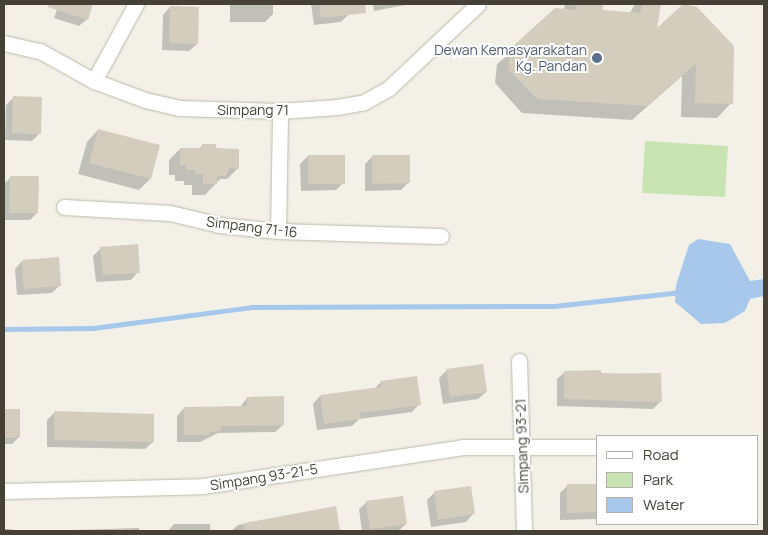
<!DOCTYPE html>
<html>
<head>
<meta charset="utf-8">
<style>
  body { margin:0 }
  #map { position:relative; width:768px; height:535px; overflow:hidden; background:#f2f0e7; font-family:Manrope,sans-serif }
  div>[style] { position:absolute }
  .green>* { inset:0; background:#c8e4b2 }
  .water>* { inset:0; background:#a7c8eb }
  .shadow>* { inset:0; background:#0003 }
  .stream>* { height:5px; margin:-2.5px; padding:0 2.5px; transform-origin:2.5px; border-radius:2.5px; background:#a7c8eb }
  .building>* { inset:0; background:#d3cdbd }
  .roads { filter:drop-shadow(0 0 1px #bdb9aa) drop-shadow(0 0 1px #bdb9aa) }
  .minor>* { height:15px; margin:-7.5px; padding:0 7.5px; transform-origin:7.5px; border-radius:7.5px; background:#fff }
  .dots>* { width:14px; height:14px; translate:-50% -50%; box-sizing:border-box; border:2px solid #fff; border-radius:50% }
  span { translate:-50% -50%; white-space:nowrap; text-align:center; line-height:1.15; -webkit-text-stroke:4px #fff; paint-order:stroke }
  .service-label { font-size:14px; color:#4e5e75 }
  .right { translate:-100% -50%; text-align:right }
  .street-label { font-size:14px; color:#454136 }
  .frame { position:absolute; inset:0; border:5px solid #454136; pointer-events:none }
  .legend { position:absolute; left:596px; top:435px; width:162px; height:90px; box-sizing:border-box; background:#fff; border:1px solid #b5b3af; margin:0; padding:6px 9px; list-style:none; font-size:15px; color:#454136 }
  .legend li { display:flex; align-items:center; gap:10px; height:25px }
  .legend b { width:25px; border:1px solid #b5b3af }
</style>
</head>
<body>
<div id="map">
  <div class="green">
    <i style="clip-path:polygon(645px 141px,728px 146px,725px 197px,642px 193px)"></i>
  </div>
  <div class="water">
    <i style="clip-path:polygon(698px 239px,730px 244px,750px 281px,764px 279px,764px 296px,750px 299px,745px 311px,725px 323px,701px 324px,675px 302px,676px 285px,689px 245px)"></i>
  </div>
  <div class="shadow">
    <i style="clip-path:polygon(59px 4px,92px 4px,87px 19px,79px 26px,54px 18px)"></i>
    <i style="clip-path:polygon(230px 4px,273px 4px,273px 14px,265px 22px,230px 22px)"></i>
    <i style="clip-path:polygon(311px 4px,347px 4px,349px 14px,341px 22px,314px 25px)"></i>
    <i style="clip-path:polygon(373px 4px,410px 4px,374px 11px)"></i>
    <i style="clip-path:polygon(565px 4px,602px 4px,602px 12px,630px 13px,635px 4px,660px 4px,655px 32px,684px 6px,731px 103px,717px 118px,681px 117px,682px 76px,632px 120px,522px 113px,495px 83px,497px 64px,564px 10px)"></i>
    <i style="clip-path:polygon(170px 7px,197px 44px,189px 51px,162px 50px,163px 15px)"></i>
    <i style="clip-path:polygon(14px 97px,40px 133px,32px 141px,5px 140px,6px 105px)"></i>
    <i style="clip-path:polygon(98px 130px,158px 146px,150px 179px,139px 190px,78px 174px,87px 142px)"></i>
    <i style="clip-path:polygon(203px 145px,215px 150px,238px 168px,227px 179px,220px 179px,205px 195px,192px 195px,192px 185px,184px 185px,184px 181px,175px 181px,175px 175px,169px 175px,169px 160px,180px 149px,198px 149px)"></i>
    <i style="clip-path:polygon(308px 156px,343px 183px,336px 190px,301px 191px,300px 164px)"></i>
    <i style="clip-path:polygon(373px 156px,408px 183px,401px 190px,365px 191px,365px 164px)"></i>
    <i style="clip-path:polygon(11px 177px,37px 213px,30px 220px,4px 220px,4px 184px)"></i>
    <i style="clip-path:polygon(101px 248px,138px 272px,131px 280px,96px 282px,93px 256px)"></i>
    <i style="clip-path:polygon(22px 261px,60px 285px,52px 293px,17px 295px,15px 269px)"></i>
    <i style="clip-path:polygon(447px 370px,486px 392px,478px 399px,443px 404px,439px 378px)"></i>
    <i style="clip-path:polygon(565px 372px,660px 375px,660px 402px,653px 409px,557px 406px,557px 379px)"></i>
    <i style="clip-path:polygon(381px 382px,419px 404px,412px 412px,359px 419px,352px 426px,317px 430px,313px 404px,320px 396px,374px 389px)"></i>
    <i style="clip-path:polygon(247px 398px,283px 425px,275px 432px,218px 433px,200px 442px,177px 442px,177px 416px,184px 408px,240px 407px)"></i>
    <i style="clip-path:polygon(4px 410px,19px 410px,19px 437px,12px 444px,4px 444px)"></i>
    <i style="clip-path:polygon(54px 413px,153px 442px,145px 449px,47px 447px,47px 420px)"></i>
    <i style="clip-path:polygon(568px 485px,597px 485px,596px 519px,560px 520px,560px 493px)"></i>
    <i style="clip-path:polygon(435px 492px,473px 514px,466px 522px,431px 527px,427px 500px)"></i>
    <i style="clip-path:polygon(367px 502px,406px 524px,398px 531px,362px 531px,359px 509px)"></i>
    <i style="clip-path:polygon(335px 507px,339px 531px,231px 531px,238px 525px)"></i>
    <i style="clip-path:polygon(174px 524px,210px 524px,210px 531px,168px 531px)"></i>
    <i style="clip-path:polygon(139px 528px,139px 531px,42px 531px)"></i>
    <i style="clip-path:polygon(4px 529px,12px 529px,12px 531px,4px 531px)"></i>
  </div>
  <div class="stream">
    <i style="left:4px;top:329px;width:89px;rotate:-0.6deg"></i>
    <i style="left:93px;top:328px;width:160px;rotate:-7.5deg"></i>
    <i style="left:252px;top:307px;width:302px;rotate:-0.2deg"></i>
    <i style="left:554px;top:306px;width:128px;rotate:-6.3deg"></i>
  </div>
  <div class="building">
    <i style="clip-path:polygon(48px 4px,93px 4px,88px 20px,48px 7px)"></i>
    <i style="clip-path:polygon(319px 4px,365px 4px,366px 13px,321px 18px)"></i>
    <i style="clip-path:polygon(577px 4px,603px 4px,603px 10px,640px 13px,643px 4px,661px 4px,657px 28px,683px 4px,697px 7px,734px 46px,733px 104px,695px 103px,696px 63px,647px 106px,537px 99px,508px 69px,511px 48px,555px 8px,576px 10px)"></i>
    <i style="clip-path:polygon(170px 6px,199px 7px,198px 44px,169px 43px)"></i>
    <i style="clip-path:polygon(13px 96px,42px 97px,41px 134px,12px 133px)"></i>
    <i style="clip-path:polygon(98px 129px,160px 145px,151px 179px,89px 163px)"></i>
    <i style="clip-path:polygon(202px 144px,216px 144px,216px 148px,239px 149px,239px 169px,230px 168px,226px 176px,217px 176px,217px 184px,203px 184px,203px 174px,195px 174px,195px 170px,186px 170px,186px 165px,180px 165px,180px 148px,202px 148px)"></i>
    <i style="clip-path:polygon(308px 155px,345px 155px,345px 184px,308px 184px)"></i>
    <i style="clip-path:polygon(372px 155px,410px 155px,410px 183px,372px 184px)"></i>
    <i style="clip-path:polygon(10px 176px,39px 176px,38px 213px,9px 213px)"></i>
    <i style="clip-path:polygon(138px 244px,140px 273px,103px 275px,100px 247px)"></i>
    <i style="clip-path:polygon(59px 257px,61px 286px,24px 289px,22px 260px)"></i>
    <i style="clip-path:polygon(483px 364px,487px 392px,450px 397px,446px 369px)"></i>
    <i style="clip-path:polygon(601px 370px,601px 374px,661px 373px,662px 402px,564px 399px,564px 371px)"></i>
    <i style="clip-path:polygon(417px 376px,421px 405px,360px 413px,361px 419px,324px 424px,320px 395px,381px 387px,380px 381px)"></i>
    <i style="clip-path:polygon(284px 396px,284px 425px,221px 426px,221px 431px,209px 432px,209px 435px,184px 435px,184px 407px,247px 406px,247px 397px)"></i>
    <i style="clip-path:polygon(4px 409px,20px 409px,20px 437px,4px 438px)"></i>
    <i style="clip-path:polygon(54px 411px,154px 414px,154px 442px,54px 440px)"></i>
    <i style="clip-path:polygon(567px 484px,597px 484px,597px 512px,567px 513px)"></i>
    <i style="clip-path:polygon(471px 486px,475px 514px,438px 520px,434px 491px)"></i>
    <i style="clip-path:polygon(403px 496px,407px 524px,370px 529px,366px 501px)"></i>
    <i style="clip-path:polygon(336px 506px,340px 531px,245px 531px,244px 523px)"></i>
  </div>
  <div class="roads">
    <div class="minor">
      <i style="left:4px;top:43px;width:37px;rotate:13deg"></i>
      <i style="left:40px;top:51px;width:62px;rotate:29.1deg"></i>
      <i style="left:94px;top:81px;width:54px;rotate:20.4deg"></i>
      <i style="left:145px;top:100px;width:35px;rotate:13deg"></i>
      <i style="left:179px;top:108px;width:101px;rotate:1.7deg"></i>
      <i style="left:280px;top:111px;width:57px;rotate:-4deg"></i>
      <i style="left:337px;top:107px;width:27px;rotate:-10deg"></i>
      <i style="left:364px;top:102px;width:29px;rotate:-29deg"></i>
      <i style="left:389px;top:88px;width:122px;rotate:-43.3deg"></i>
      <i style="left:94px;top:81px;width:88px;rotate:-61.4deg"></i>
      <i style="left:64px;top:207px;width:106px;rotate:3.2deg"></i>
      <i style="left:170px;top:213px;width:51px;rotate:13.5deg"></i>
      <i style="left:220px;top:225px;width:58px;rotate:5.9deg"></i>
      <i style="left:278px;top:231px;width:163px;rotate:1.8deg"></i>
      <i style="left:278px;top:231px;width:120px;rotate:-89deg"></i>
      <i style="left:519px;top:361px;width:170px;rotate:88.3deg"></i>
      <i style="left:4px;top:491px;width:199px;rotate:-1.4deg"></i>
      <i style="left:203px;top:486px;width:263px;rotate:-8.5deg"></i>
      <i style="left:463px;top:447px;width:134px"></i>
    </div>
  </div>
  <div class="dots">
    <i style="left:597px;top:58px;background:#5c6f8a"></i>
  </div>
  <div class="service-label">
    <span class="right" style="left:587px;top:58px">Dewan Kemasyarakatan<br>Kg. Pandan</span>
  </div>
  <div class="street-label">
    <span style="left:253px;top:110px">Simpang 71</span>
    <span style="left:252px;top:227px;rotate:7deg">Simpang 71-16</span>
    <span style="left:522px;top:446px;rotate:-92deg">Simpang 93-21</span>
    <span style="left:264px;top:477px;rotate:-9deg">Simpang 93-21-5</span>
  </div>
  <div class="frame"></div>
  <ul class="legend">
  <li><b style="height:6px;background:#fff"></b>Road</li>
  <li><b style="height:14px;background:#c8e4b2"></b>Park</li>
  <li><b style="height:14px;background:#a7c8eb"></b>Water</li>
  </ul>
</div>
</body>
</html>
